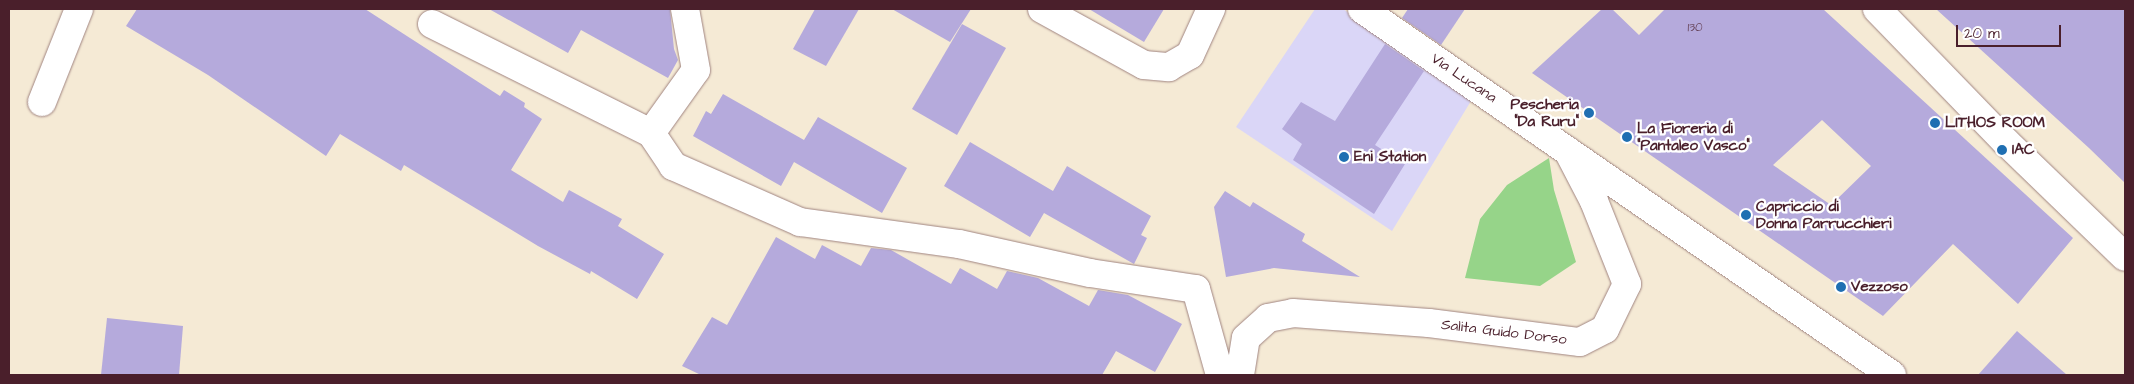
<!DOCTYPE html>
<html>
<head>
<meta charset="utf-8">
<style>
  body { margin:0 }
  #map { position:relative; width:2134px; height:384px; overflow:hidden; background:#f5ead5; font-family:"Architects Daughter",sans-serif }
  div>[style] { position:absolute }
  .built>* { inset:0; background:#dad6f7 }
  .green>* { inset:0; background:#96d489 }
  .building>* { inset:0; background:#b5aadc }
  .roads { filter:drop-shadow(0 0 1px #a08480) drop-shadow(0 0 1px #a08480) }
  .minor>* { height:28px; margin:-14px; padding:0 14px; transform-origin:14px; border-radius:14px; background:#fff }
  .dots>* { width:14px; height:14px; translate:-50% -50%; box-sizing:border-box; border:2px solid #fff; border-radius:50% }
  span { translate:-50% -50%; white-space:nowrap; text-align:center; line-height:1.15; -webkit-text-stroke:4.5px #fff; paint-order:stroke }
  .number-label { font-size:12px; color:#654257 }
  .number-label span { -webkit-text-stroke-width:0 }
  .street-label { font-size:15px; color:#4a1f2b }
  .poi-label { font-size:15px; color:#4a1f2b; font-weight:700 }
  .right { translate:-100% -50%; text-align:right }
  .left { translate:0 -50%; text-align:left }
  .frame { position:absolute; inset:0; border:10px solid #4a1f2b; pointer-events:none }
  .scale { position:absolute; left:1956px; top:25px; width:105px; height:22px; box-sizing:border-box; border:2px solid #4a1f2b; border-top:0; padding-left:6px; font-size:15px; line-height:18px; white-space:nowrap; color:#4a1f2b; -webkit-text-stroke:4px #fff; paint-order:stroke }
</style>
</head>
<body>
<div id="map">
  <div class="built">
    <i style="clip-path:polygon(1315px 9px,1343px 9px,1474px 96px,1392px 231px,1236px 127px)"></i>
  </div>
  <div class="green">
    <i style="clip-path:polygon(1549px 158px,1554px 190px,1576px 262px,1540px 286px,1465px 278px,1480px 219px,1507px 185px)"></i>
  </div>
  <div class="building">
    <i style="clip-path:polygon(137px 9px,365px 9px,500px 96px,504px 90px,525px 103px,524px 107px,542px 119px,511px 170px,563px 202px,569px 190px,622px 219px,618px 226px,664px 254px,637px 299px,591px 271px,590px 274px,538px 246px,404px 165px,401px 171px,340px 134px,326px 156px,208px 75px,126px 26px)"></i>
    <i style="clip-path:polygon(489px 9px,670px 9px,674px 49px,678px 60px,668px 78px,581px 30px,568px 53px)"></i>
    <i style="clip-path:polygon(815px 9px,859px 9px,826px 66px,793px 49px)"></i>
    <i style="clip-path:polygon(892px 9px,971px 9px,950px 42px)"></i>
    <i style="clip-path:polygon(1089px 9px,1164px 9px,1144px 42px)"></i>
    <i style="clip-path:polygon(1408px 9px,1465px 9px,1441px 45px,1402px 18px)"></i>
    <i style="clip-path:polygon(evenodd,1602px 9px,1612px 9px,1639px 35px,1665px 9px,1823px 9px,2073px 238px,2018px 304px,1953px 244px,1883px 316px,1532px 73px,1602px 9px,1822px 120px,1871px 166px,1831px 205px,1773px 165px,1822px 120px)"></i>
    <i style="clip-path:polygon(1936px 9px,2125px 9px,2125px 183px,2089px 148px)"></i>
    <i style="clip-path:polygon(962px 24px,1006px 48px,957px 135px,912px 109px)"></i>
    <i style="clip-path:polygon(1385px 44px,1424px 71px,1375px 145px,1405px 164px,1374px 214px,1293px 160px,1302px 144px,1282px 129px,1301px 102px,1335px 121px)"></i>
    <i style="clip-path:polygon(723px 94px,804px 140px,818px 117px,907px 168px,882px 213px,794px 162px,781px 186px,693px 136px,706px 111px,711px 114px)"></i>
    <i style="clip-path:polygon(970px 142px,1053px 191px,1067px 166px,1151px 216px,1141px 235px,1147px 238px,1134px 264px,1044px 213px,1030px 237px,944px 186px)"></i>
    <i style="clip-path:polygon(1225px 191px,1250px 207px,1253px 202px,1305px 234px,1302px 241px,1360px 277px,1274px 268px,1226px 277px,1214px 207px)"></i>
    <i style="clip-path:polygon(776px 237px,815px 259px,822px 245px,861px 266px,871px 248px,891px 250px,951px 284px,960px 268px,997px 289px,1007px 271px,1038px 278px,1089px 306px,1098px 290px,1128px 295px,1182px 324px,1155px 372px,1116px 351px,1102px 375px,701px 375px,682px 366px,712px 317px,727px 325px)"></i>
    <i style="clip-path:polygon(107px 318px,183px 326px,179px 375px,101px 375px)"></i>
    <i style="clip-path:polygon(2017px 331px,2067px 375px,1978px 375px)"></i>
  </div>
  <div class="roads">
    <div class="minor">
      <i style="left:1042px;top:9px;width:116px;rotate:28.8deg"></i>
      <i style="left:1144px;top:65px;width:25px;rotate:5deg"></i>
      <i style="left:1169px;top:67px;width:24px;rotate:-30deg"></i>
      <i style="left:1190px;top:55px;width:51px;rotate:-65.5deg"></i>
      <i style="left:1362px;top:9px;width:644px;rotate:34.63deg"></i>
      <i style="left:1877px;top:9px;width:185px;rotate:45.9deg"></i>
      <i style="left:2006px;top:142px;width:165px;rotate:44deg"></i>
      <i style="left:432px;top:24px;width:245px;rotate:26.5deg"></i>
      <i style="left:651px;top:133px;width:40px;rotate:56deg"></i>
      <i style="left:673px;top:166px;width:139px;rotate:23.8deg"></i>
      <i style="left:800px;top:222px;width:161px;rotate:7.9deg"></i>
      <i style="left:959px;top:244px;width:134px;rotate:12.5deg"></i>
      <i style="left:1090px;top:273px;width:107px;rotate:8.6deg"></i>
      <i style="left:1196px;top:289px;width:89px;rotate:74.4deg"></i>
      <i style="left:42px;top:102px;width:100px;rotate:-68.3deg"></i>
      <i style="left:651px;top:133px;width:77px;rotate:-54.5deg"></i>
      <i style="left:696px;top:70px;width:62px;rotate:-100.2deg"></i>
      <i style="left:1240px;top:375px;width:37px;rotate:-81deg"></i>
      <i style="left:1246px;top:338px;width:30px;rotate:-42deg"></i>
      <i style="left:1268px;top:318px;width:25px;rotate:-11deg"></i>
      <i style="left:1293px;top:313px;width:136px;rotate:4.2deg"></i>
      <i style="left:1429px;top:323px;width:152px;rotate:7.2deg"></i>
      <i style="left:1580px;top:342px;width:28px;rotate:-27deg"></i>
      <i style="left:1605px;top:329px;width:50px;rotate:-63.9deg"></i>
      <i style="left:1627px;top:284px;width:89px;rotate:-111.7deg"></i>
      <i style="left:1594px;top:201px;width:56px;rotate:-117.5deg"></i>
    </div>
  </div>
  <div class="dots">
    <i style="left:1589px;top:113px;background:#1f6fb2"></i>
    <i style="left:1935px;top:123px;background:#1f6fb2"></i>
    <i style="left:1627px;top:137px;background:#1f6fb2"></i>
    <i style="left:2002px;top:150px;background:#1f6fb2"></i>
    <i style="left:1344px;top:157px;background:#1f6fb2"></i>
    <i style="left:1746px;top:215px;background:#1f6fb2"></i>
    <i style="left:1841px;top:287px;background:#1f6fb2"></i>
  </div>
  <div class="number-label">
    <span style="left:1695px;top:28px">130</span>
  </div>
  <div class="street-label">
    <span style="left:1464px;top:78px;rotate:34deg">Via Lucana</span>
    <span style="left:1504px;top:332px;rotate:7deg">Salita Guido Dorso</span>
  </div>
  <div class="poi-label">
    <span class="right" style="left:1579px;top:113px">Pescheria<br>"Da Ruru"</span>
    <span class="left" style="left:1945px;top:123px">LITHOS ROOM</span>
    <span class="left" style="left:1637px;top:137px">La Fioreria di<br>"Pantaleo Vasco"</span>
    <span class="left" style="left:2012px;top:150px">IAC</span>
    <span class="left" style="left:1354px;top:157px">Eni Station</span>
    <span class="left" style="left:1756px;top:215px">Capriccio di<br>Donna Parrucchieri</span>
    <span class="left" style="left:1851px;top:287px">Vezzoso</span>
  </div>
  <div class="frame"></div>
  <div class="scale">20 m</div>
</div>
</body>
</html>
